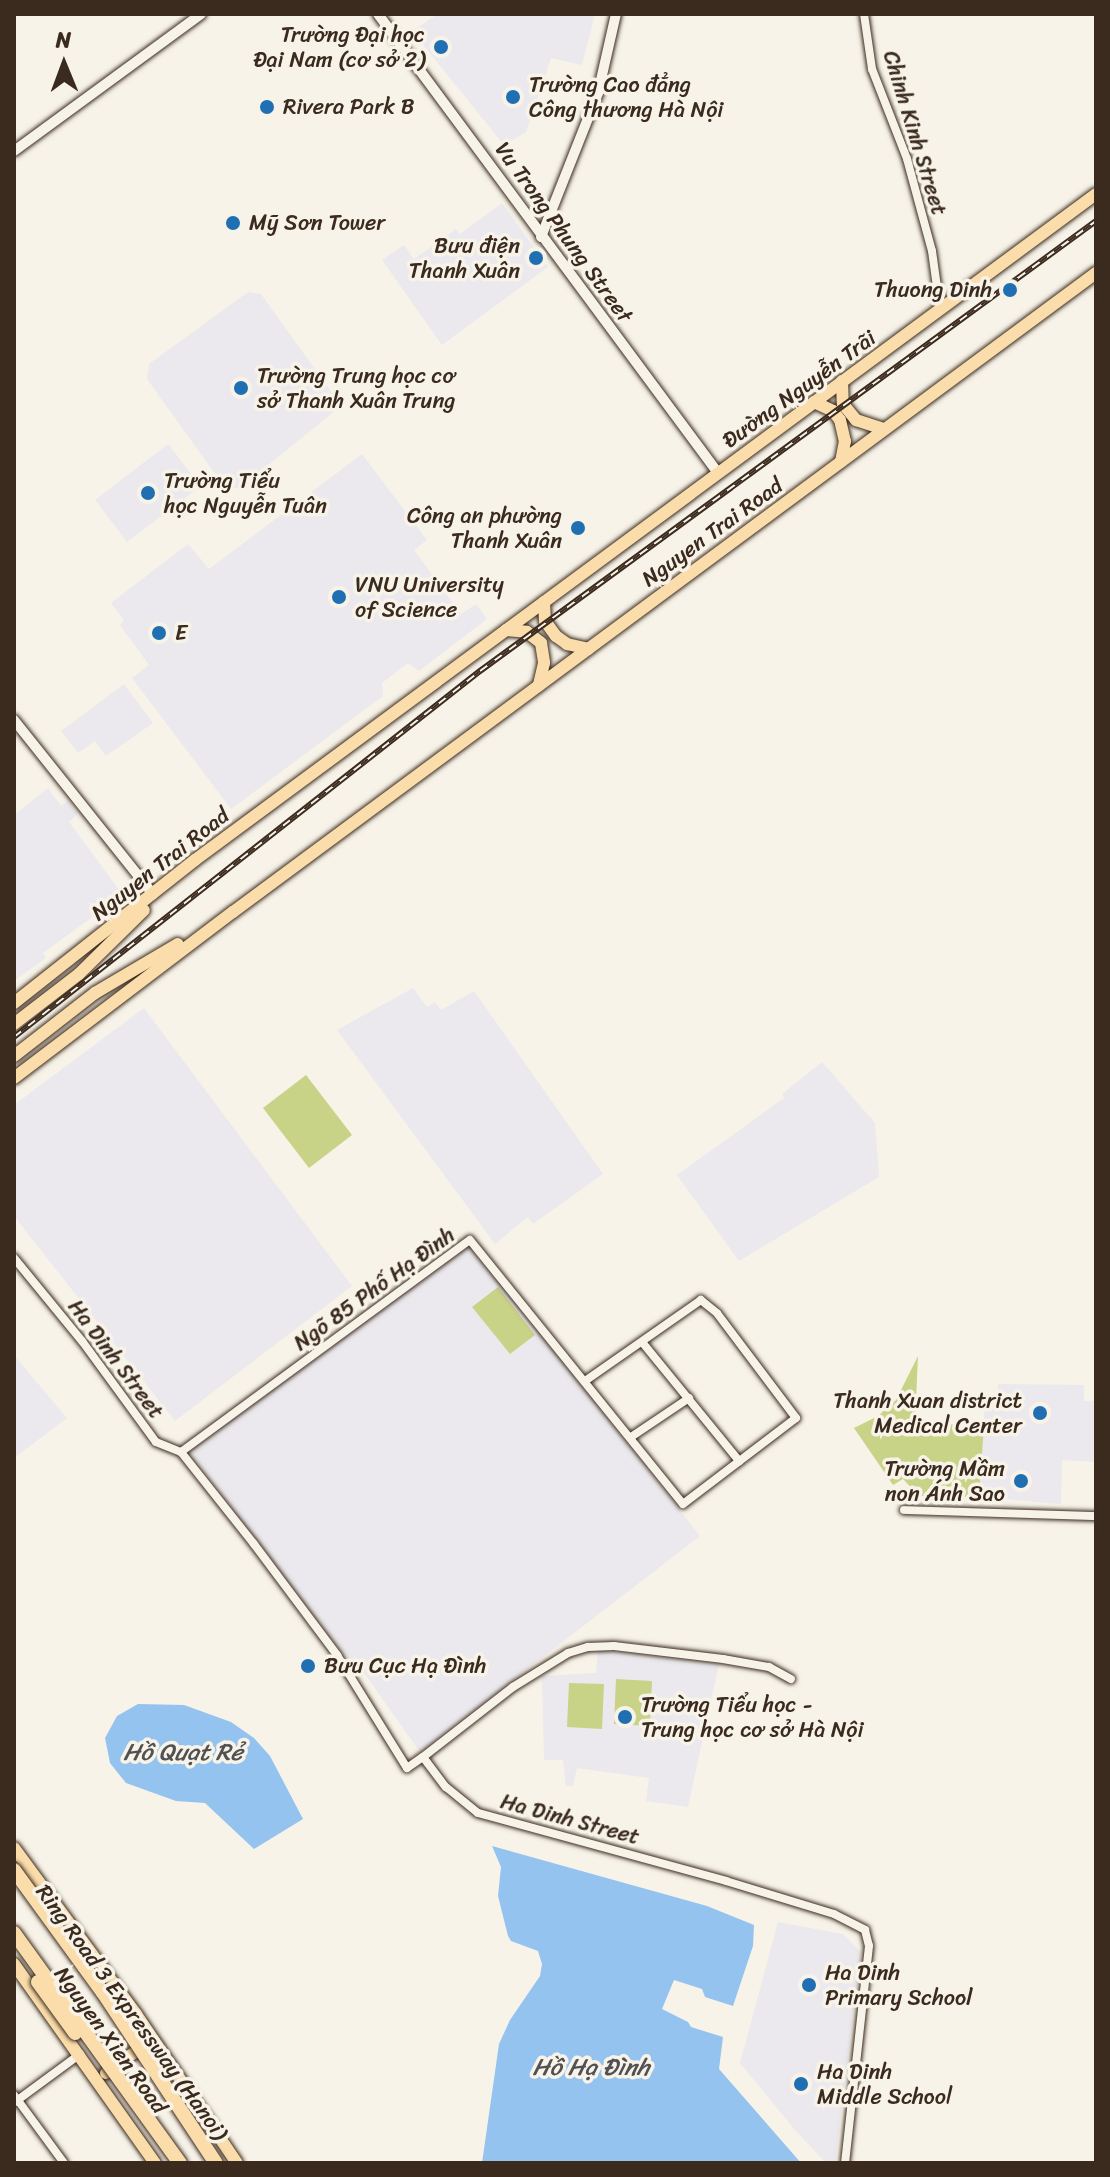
<!DOCTYPE html>
<html>
<head>
<meta charset="utf-8">
<style>
  body { margin:0 }
  #map { position:relative; width:1110px; height:2177px; overflow:hidden; background:#f7f3e8; font-family:Sriracha,sans-serif }
  div>[style] { position:absolute }
  .built>* { inset:0; background:#ebe9ed }
  .green>* { inset:0; background:#c9d387 }
  .water>* { inset:0; background:#94c3ef }
  .roads { filter:drop-shadow(0 0 2px #3b2a1e) drop-shadow(0 0 2px #3b2a1e) }
  .minor>* { height:8px; margin:-4px; padding:0 4px; transform-origin:4px; border-radius:4px; background:#f7f3e8 }
  .tertiary>* { height:10px; margin:-5px; padding:0 5px; transform-origin:5px; border-radius:5px; background:#f7f3e8 }
  .primary>* { height:12px; margin:-6px; padding:0 6px; transform-origin:6px; border-radius:6px; background:#fbddab }
  .rail>* { height:6px; margin-top:-3px; transform-origin:0; background:repeating-linear-gradient(90deg,#f7f3e8 0 9px,#3b2a1e 0 18px); box-sizing:border-box; border-block:2px solid #3b2a1e }
  .bridges { filter:drop-shadow(0 0 2px #3b2a1e) drop-shadow(0 0 2px #3b2a1e) }
  .motorway-bridge>* { height:14px; margin:-7px; padding:0 7px; transform-origin:7px; border-radius:7px; background:#fbddab }
  .dots>* { width:22px; height:22px; translate:-50% -50%; box-sizing:border-box; border:4px solid #f7f3e8; border-radius:50% }
  span { translate:-50% -50%; white-space:nowrap; text-align:center; line-height:1.15; -webkit-text-stroke:7px #f7f3e8; paint-order:stroke }
  .poi-label { font-size:22px; color:#3b2a1e }
  .right { translate:-100% -50%; text-align:right }
  .left { translate:0 -50%; text-align:left }
  .street-label { font-size:22px; color:#3b2a1e }
  .water-label { font-size:24px; color:#515052; font-style:italic }
  .frame { position:absolute; inset:0; border:16px solid #3b2a1e; pointer-events:none }
  .north { position:absolute; left:24px; top:24px; width:80px; height:80px; -webkit-text-stroke:6px #f7f3e8; paint-order:stroke; rotate:359deg; font-size:22px; font-weight:700; line-height:32px; text-align:center; color:#3b2a1e }
  .north::after { content:''; display:block; margin:auto; width:28px; height:36px; background:#3b2a1e; clip-path:polygon(50% 0,100% 100%,50% 72%,0 100%) }
</style>
</head>
<body>
<div id="map">
  <div class="built">
    <i style="clip-path:polygon(438px 14px,595px 14px,582px 65px,551px 58px,526px 132px,504px 145px,412px 31px)"></i>
    <i style="clip-path:polygon(502px 203px,548px 267px,442px 345px,382px 260px,404px 245px,414px 259px,456px 229px,460px 234px)"></i>
    <i style="clip-path:polygon(248px 292px,261px 294px,335px 397px,336px 410px,240px 488px,226px 489px,147px 379px,149px 364px)"></i>
    <i style="clip-path:polygon(168px 444px,201px 486px,127px 542px,95px 500px)"></i>
    <i style="clip-path:polygon(362px 454px,427px 540px,414px 550px,461px 614px,476px 604px,487px 619px,419px 671px,408px 663px,382px 683px,383px 696px,231px 809px,132px 678px,149px 665px,120px 625px,124px 620px,111px 603px,188px 544px,209px 569px)"></i>
    <i style="clip-path:polygon(124px 684px,153px 723px,106px 756px,95px 741px,78px 753px,61px 731px)"></i>
    <i style="clip-path:polygon(48px 788px,61px 806px,68px 801px,74px 809px,78px 814px,69px 822px,123px 895px,43px 953px,46px 958px,14px 981px,14px 815px)"></i>
    <i style="clip-path:polygon(413px 988px,427px 1007px,435px 1002px,441px 1010px,474px 991px,603px 1174px,533px 1224px,528px 1217px,495px 1244px,337px 1030px)"></i>
    <i style="clip-path:polygon(144px 1008px,352px 1286px,175px 1421px,14px 1216px,14px 1105px)"></i>
    <i style="clip-path:polygon(822px 1062px,875px 1123px,879px 1177px,739px 1261px,677px 1175px,784px 1098px,782px 1094px)"></i>
    <i style="clip-path:polygon(469px 1243px,700px 1536px,420px 1752px,364px 1673px,337px 1646px,189px 1451px)"></i>
    <i style="clip-path:polygon(14px 1355px,67px 1418px,14px 1458px)"></i>
    <i style="clip-path:polygon(998px 1384px,1084px 1385px,1084px 1401px,1096px 1401px,1096px 1462px,1062px 1460px,1061px 1504px,979px 1497px,985px 1401px,997px 1401px)"></i>
    <i style="clip-path:polygon(598px 1650px,719px 1664px,688px 1807px,646px 1801px,649px 1778px,577px 1768px,573px 1786px,566px 1786px,563px 1760px,544px 1760px,542px 1676px,596px 1673px)"></i>
    <i style="clip-path:polygon(778px 1922px,843px 1934px,861px 1952px,835px 2163px,826px 2163px,795px 2130px,740px 2063px)"></i>
  </div>
  <div class="green">
    <i style="clip-path:polygon(306px 1075px,352px 1135px,309px 1168px,263px 1108px)"></i>
    <i style="clip-path:polygon(498px 1287px,535px 1335px,510px 1354px,472px 1307px)"></i>
    <i style="clip-path:polygon(918px 1356px,915px 1423px,984px 1425px,979px 1497px,919px 1496px,903px 1479px,893px 1485px,854px 1428px,878px 1416px,896px 1400px)"></i>
    <i style="clip-path:polygon(616px 1679px,652px 1681px,650px 1726px,614px 1724px)"></i>
    <i style="clip-path:polygon(569px 1683px,604px 1684px,602px 1729px,567px 1727px)"></i>
  </div>
  <div class="water">
    <i style="clip-path:polygon(138px 1704px,184px 1705px,231px 1722px,254px 1738px,270px 1756px,303px 1819px,254px 1849px,205px 1803px,176px 1801px,126px 1783px,110px 1763px,105px 1738px,117px 1716px)"></i>
    <i style="clip-path:polygon(492px 1846px,707px 1906px,754px 1925px,753px 1946px,733px 2006px,705px 1997px,702px 1989px,674px 1980px,662px 2009px,688px 2022px,691px 2027px,723px 2037px,719px 2069px,801px 2163px,482px 2163px,499px 2044px,510px 2020px,540px 1976px,542px 1964px,538px 1951px,511px 1941px,508px 1936px,498px 1896px,501px 1867px)"></i>
  </div>
  <div class="roads">
    <div class="minor">
      <i style="left:864px;top:14px;width:56px;rotate:81.7deg"></i>
      <i style="left:872px;top:69px;width:97px;rotate:68.7deg"></i>
      <i style="left:907px;top:159px;width:95px;rotate:74.8deg"></i>
      <i style="left:932px;top:251px;width:59px;rotate:82.1deg"></i>
      <i style="left:14px;top:1258px;width:107px;rotate:50.7deg"></i>
      <i style="left:82px;top:1341px;width:125px;rotate:53.8deg"></i>
      <i style="left:156px;top:1442px;width:27px;rotate:22deg"></i>
      <i style="left:181px;top:1452px;width:117px;rotate:51.6deg"></i>
      <i style="left:254px;top:1544px;width:139px;rotate:53.2deg"></i>
      <i style="left:337px;top:1655px;width:133px;rotate:58.2deg"></i>
      <i style="left:407px;top:1768px;width:19px;rotate:-35deg"></i>
      <i style="left:423px;top:1757px;width:38px;rotate:53deg"></i>
      <i style="left:446px;top:1787px;width:41px;rotate:39.1deg"></i>
      <i style="left:478px;top:1813px;width:257px;rotate:15.3deg"></i>
      <i style="left:726px;top:1881px;width:113px;rotate:17deg"></i>
      <i style="left:834px;top:1914px;width:35px;rotate:27deg"></i>
      <i style="left:865px;top:1930px;width:16px;rotate:76deg"></i>
      <i style="left:869px;top:1946px;width:218px;rotate:96.3deg"></i>
      <i style="left:642px;top:1342px;width:154px;rotate:50.8deg"></i>
      <i style="left:631px;top:1437px;width:70px;rotate:-33.9deg"></i>
      <i style="left:181px;top:1452px;width:358px;rotate:-36.3deg"></i>
      <i style="left:470px;top:1240px;width:339px;rotate:51.1deg"></i>
      <i style="left:683px;top:1504px;width:142px;rotate:-37.3deg"></i>
      <i style="left:796px;top:1418px;width:131px;rotate:-127deg"></i>
      <i style="left:717px;top:1313px;width:21px;rotate:-141deg"></i>
      <i style="left:701px;top:1300px;width:141px;rotate:145.1deg"></i>
      <i style="left:904px;top:1510px;width:192px;rotate:1.8deg"></i>
      <i style="left:423px;top:1757px;width:114px;rotate:-37.9deg"></i>
      <i style="left:513px;top:1687px;width:65px;rotate:-31.7deg"></i>
      <i style="left:568px;top:1653px;width:21px;rotate:-17deg"></i>
      <i style="left:588px;top:1647px;width:26px;rotate:-2deg"></i>
      <i style="left:614px;top:1646px;width:110px;rotate:6.8deg"></i>
      <i style="left:723px;top:1659px;width:47px;rotate:9.9deg"></i>
      <i style="left:769px;top:1667px;width:25px;rotate:29deg"></i>
      <i style="left:14px;top:2095px;width:84px;rotate:53.7deg"></i>
      <i style="left:15px;top:2102px;width:81px;rotate:-36.4deg"></i>
    </div>
    <div class="tertiary">
      <i style="left:378px;top:14px;width:571px;rotate:53.47deg"></i>
      <i style="left:14px;top:151px;width:232px;rotate:-36.2deg"></i>
      <i style="left:541px;top:237px;width:155px;rotate:-68.4deg"></i>
      <i style="left:598px;top:93px;width:81px;rotate:-77.2deg"></i>
      <i style="left:14px;top:720px;width:223px;rotate:51.4deg"></i>
    </div>
    <div class="primary">
      <i style="left:842px;top:381px;width:23px;rotate:88deg"></i>
      <i style="left:843px;top:404px;width:21px;rotate:51deg"></i>
      <i style="left:856px;top:420px;width:29px;rotate:18deg"></i>
      <i style="left:814px;top:402px;width:21px;rotate:25deg"></i>
      <i style="left:833px;top:411px;width:11px;rotate:52deg"></i>
      <i style="left:840px;top:420px;width:22px;rotate:77deg"></i>
      <i style="left:845px;top:441px;width:21px;rotate:101deg"></i>
      <i style="left:544px;top:602px;width:19px;rotate:87deg"></i>
      <i style="left:545px;top:621px;width:19px;rotate:54deg"></i>
      <i style="left:556px;top:636px;width:14px;rotate:36deg"></i>
      <i style="left:567px;top:644px;width:22px;rotate:13deg"></i>
      <i style="left:506px;top:630px;width:21px;rotate:5deg"></i>
      <i style="left:527px;top:632px;width:18px;rotate:38deg"></i>
      <i style="left:541px;top:643px;width:20px;rotate:81deg"></i>
      <i style="left:544px;top:663px;width:23px;rotate:103deg"></i>
      <i style="left:14px;top:1003px;width:231px;rotate:-38.3deg"></i>
      <i style="left:195px;top:860px;width:1120px;rotate:-36.47deg"></i>
      <i style="left:14px;top:1024px;width:82px;rotate:-37.6deg"></i>
      <i style="left:79px;top:974px;width:91px;rotate:-44.6deg"></i>
      <i style="left:14px;top:1056px;width:103px;rotate:-37.9deg"></i>
      <i style="left:95px;top:993px;width:96px;rotate:-30.6deg"></i>
      <i style="left:14px;top:1078px;width:275px;rotate:-37.2deg"></i>
      <i style="left:233px;top:912px;width:1074px;rotate:-36.52deg"></i>
      <i style="left:14px;top:1848px;width:206px;rotate:53.7deg"></i>
      <i style="left:136px;top:2014px;width:180px;rotate:55.9deg"></i>
      <i style="left:14px;top:1964px;width:244px;rotate:54.7deg"></i>
      <i style="left:106px;top:2073px;width:49px;rotate:-35.9deg"></i>
    </div>
  </div>
  <div class="rail">
    <i style="left:14px;top:1037px;width:593px;rotate:-38.15deg"></i>
    <i style="left:480px;top:671px;width:763px;rotate:-36.15deg"></i>
  </div>
  <div class="bridges">
    <div class="motorway-bridge">
      <i style="left:14px;top:1870px;width:150px;rotate:54deg"></i>
      <i style="left:102px;top:1991px;width:206px;rotate:56.5deg"></i>
      <i style="left:14px;top:1933px;width:284px;rotate:54.2deg"></i>
      <i style="left:38px;top:1982px;width:63px;rotate:54deg"></i>
    </div>
  </div>
  <div class="dots">
    <i style="left:441px;top:47px;background:#1f6fb2"></i>
    <i style="left:513px;top:97px;background:#1f6fb2"></i>
    <i style="left:267px;top:107px;background:#1f6fb2"></i>
    <i style="left:233px;top:223px;background:#1f6fb2"></i>
    <i style="left:536px;top:258px;background:#1f6fb2"></i>
    <i style="left:1010px;top:290px;background:#1f6fb2"></i>
    <i style="left:241px;top:388px;background:#1f6fb2"></i>
    <i style="left:148px;top:493px;background:#1f6fb2"></i>
    <i style="left:578px;top:528px;background:#1f6fb2"></i>
    <i style="left:339px;top:597px;background:#1f6fb2"></i>
    <i style="left:159px;top:633px;background:#1f6fb2"></i>
    <i style="left:1040px;top:1413px;background:#1f6fb2"></i>
    <i style="left:1021px;top:1481px;background:#1f6fb2"></i>
    <i style="left:308px;top:1666px;background:#1f6fb2"></i>
    <i style="left:625px;top:1717px;background:#1f6fb2"></i>
    <i style="left:809px;top:1985px;background:#1f6fb2"></i>
    <i style="left:801px;top:2084px;background:#1f6fb2"></i>
  </div>
  <div class="poi-label">
    <span class="right" style="left:425px;top:47px">Trường Đại học<br>Đại Nam (cơ sở 2)</span>
    <span class="left" style="left:529px;top:97px">Trường Cao đẳng<br>Công thương Hà Nội</span>
    <span class="left" style="left:283px;top:107px">Rivera Park B</span>
    <span class="left" style="left:249px;top:223px">Mỹ Sơn Tower</span>
    <span class="right" style="left:520px;top:258px">Bưu điện<br>Thanh Xuân</span>
    <span class="right" style="left:992px;top:290px">Thuong Dinh</span>
    <span class="left" style="left:257px;top:388px">Trường Trung học cơ<br>sở Thanh Xuân Trung</span>
    <span class="left" style="left:164px;top:493px">Trường Tiểu<br>học Nguyễn Tuân</span>
    <span class="right" style="left:562px;top:528px">Công an phường<br>Thanh Xuân</span>
    <span class="left" style="left:355px;top:597px">VNU University<br>of Science</span>
    <span class="left" style="left:175px;top:633px">E</span>
    <span class="right" style="left:1022px;top:1413px">Thanh Xuan district<br>Medical Center</span>
    <span class="right" style="left:1005px;top:1481px">Trường Mầm<br>non Ánh Sao</span>
    <span class="left" style="left:324px;top:1666px">Bưu Cục Hạ Đình</span>
    <span class="left" style="left:641px;top:1717px">Trường Tiểu học -<br>Trung học cơ sở Hà Nội</span>
    <span class="left" style="left:825px;top:1985px">Ha Dinh<br>Primary School</span>
    <span class="left" style="left:817px;top:2084px">Ha Dinh<br>Middle School</span>
  </div>
  <div class="street-label">
    <span style="left:915px;top:133px;rotate:73deg">Chinh Kinh Street</span>
    <span style="left:564px;top:232px;rotate:54deg">Vu Trong Phung Street</span>
    <span style="left:799px;top:389px;rotate:-36deg">Đường Nguyễn Trãi</span>
    <span style="left:712px;top:532px;rotate:-36deg">Nguyen Trai Road</span>
    <span style="left:160px;top:864px;rotate:-38deg">Nguyen Trai Road</span>
    <span style="left:374px;top:1289px;rotate:-36deg">Ngõ 85 Phố Hạ Đình</span>
    <span style="left:116px;top:1359px;rotate:53deg">Ha Dinh Street</span>
    <span style="left:570px;top:1819px;rotate:15deg">Ha Dinh Street</span>
    <span style="left:132px;top:2012px;rotate:54deg">Ring Road 3 Expressway (Hanoi)</span>
    <span style="left:111px;top:2040px;rotate:54deg">Nguyen Xien Road</span>
  </div>
  <div class="water-label">
    <span style="left:183px;top:1753px">Hồ Quạt Rẻ</span>
    <span style="left:591px;top:2068px">Hồ Hạ Đình</span>
  </div>
  <div class="frame"></div>
  <div class="north">N</div>
</div>
</body>
</html>
